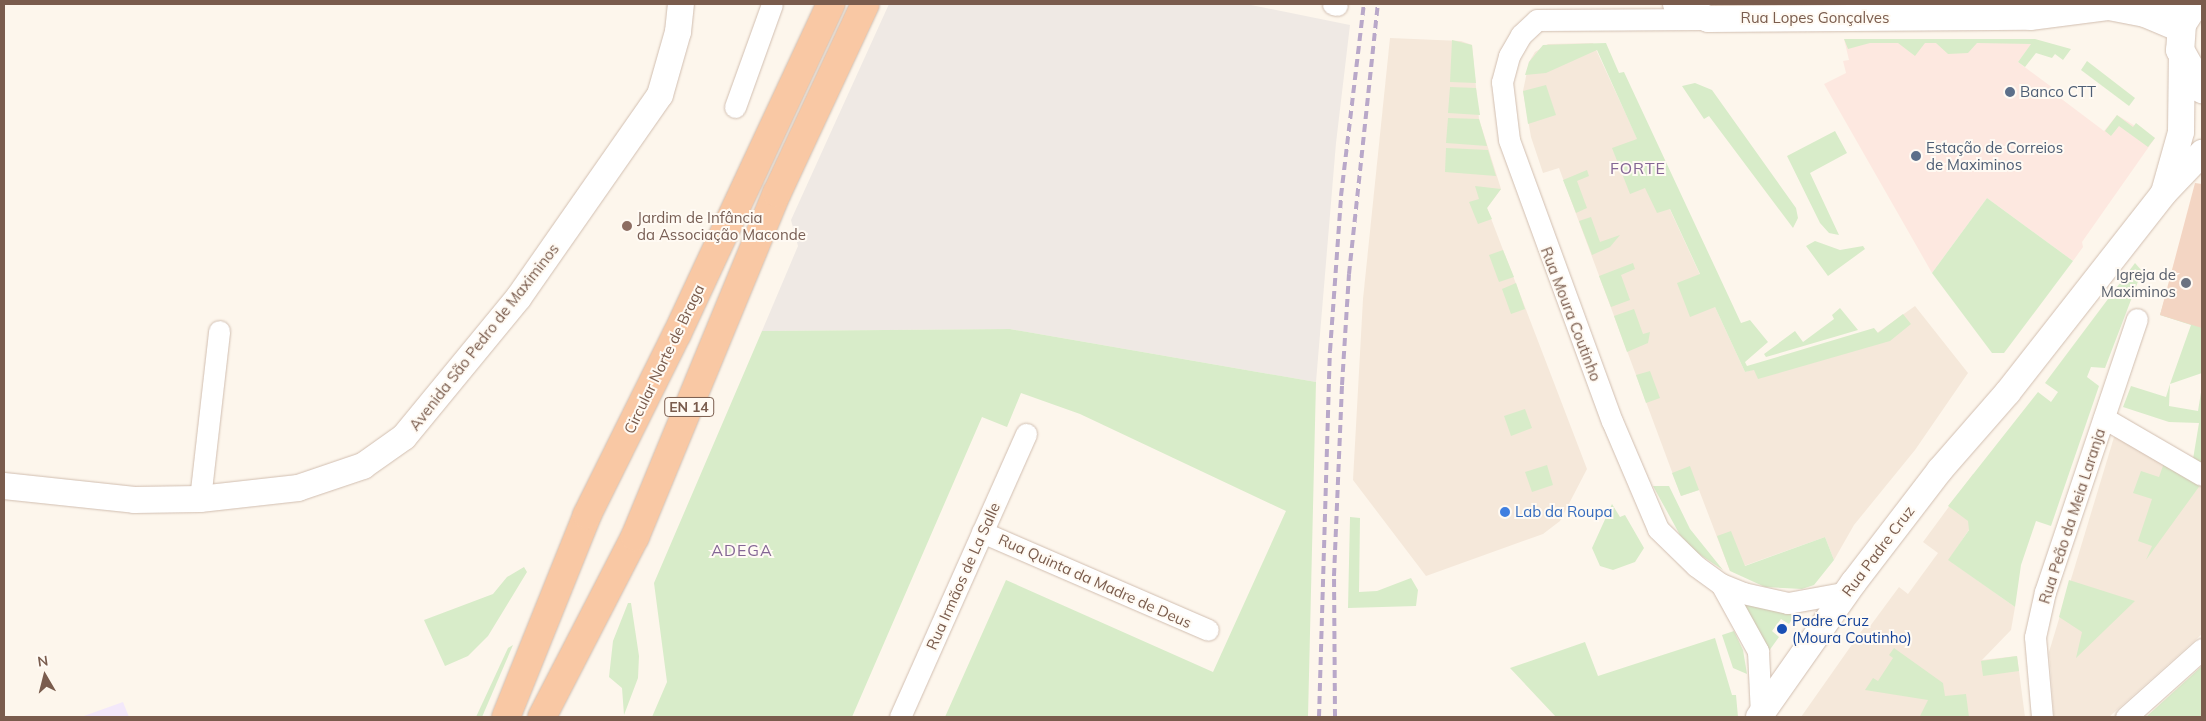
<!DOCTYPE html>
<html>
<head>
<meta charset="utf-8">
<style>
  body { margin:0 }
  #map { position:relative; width:2206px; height:721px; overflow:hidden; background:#fdf6ec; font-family:Mulish,sans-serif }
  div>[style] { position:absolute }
  .residential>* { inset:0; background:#f5e8da }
  .commercial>* { inset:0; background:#fde8e0 }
  .industrial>* { inset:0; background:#efe9e4 }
  .education>* { inset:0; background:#f3e8fa }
  .green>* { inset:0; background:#d8ecc9 }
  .building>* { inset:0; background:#f3d5c3 }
  .roads { filter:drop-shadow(0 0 1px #d1beb0) drop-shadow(0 0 1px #d1beb0) }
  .minor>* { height:21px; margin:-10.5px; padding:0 10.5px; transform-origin:10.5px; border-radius:10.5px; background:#fff }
  .tertiary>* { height:26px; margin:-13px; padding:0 13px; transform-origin:13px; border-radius:13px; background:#fff }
  .secondary>* { height:28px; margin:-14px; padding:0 14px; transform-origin:14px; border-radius:14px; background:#fff }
  .trunk>* { height:28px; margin:-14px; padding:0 14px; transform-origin:14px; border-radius:14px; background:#f9c8a4 }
  .rail>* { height:4px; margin-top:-2px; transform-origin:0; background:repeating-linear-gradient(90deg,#b9a8c9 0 8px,transparent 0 13px) }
  .dots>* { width:14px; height:14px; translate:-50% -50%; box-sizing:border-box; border:2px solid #fffaf3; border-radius:50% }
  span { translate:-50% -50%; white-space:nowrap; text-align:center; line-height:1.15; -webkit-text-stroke:4px #fffaf3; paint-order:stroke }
  .shield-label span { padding:1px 4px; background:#fffaf3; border:1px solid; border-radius:4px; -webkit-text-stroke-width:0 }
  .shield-label { font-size:14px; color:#7a5c4d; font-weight:700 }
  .street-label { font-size:15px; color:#7a5c4d }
  .service-label { font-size:15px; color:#4e5e75 }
  .left { translate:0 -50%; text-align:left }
  .education-label { font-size:15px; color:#785e54 }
  .worship-label { font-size:15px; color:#5b616d }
  .right { translate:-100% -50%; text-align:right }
  .shop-label { font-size:15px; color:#366cbe }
  .transit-label { font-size:15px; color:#164399 }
  .neighbourhood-label { font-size:16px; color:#846695; letter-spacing:1px }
  .frame { position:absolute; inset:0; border:5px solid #7a5c4d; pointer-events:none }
  .north { position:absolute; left:20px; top:651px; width:50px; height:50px; -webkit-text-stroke:4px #fffaf3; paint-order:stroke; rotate:352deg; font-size:14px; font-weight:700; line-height:20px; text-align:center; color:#7a5c4d }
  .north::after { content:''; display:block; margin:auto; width:18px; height:22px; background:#7a5c4d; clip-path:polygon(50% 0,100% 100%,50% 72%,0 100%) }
</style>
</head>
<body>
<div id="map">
  <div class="residential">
    <i style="clip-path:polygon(1390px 38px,1461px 41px,1472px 45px,1479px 119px,1501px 189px,1487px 208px,1587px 469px,1560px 521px,1543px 534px,1426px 576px,1353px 480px,1363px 299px)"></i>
    <i style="clip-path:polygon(1593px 43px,1745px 372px,1877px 333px,1915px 306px,1968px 373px,1915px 450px,1854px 525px,1834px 560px,1825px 537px,1730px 571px,1699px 490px,1681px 496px,1559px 168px,1543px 173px,1531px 137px,1523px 91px,1529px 62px,1535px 52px,1548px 44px)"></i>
    <i style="clip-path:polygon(2115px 434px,2202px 485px,2202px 634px,2109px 717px,2054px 717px,2049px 652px)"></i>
    <i style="clip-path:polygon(1973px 474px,1995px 490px,1949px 560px,2015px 607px,2011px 630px,1982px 660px,2017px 656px,2025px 717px,1801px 717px,1865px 626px,1868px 629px,1899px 587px,1908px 594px,1938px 553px,1923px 542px)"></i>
  </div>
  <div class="commercial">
    <i style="clip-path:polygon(1844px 39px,2035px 39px,2018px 62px,2053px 88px,2051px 91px,2104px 131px,2117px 115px,2155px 138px,2082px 242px,2083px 247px,2073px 261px,1987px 198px,1932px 273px,1824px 84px,1846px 73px,1843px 61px,1849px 60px)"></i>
  </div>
  <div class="industrial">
    <i style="clip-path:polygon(889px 4px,1246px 4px,1350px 25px,1336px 143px,1316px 382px,1010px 329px,762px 331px,798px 246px,791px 220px)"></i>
  </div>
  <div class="education">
    <i style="clip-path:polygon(123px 702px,129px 717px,81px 717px)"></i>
  </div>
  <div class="green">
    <i style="clip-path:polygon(1844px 39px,2035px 39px,2071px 49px,2063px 60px,2055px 54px,2052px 58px,2036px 53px,2025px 67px,2018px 62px,2031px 44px,1977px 43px,1968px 53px,1948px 54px,1936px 43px,1925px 43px,1915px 56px,1898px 43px,1870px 43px,1848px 49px)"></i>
    <i style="clip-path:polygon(1452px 40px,1472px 45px,1476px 83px,1450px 82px)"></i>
    <i style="clip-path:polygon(1606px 43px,1619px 73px,1624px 72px,1741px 323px,1750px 320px,1768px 342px,1745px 362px,1747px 366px,1874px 328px,1878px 333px,1903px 314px,1911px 324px,1890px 341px,1758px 379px,1754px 370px,1745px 372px,1715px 307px,1690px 317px,1677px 283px,1700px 274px,1670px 209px,1657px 213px,1645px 188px,1630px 194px,1612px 148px,1637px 139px,1597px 50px,1546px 73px,1525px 75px,1529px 62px,1543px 45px)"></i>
    <i style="clip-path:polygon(2087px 61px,2135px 98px,2129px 106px,2081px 70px)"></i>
    <i style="clip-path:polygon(1695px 83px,1712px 90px,1796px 208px,1798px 218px,1793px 228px,1709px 116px,1704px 119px,1682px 86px)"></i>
    <i style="clip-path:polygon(1546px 85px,1556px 115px,1528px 124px,1523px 91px)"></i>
    <i style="clip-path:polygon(1450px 87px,1476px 88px,1480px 115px,1448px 113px)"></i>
    <i style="clip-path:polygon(2117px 115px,2133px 127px,2136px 123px,2155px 138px,2148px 147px,2119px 126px,2111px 136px,2105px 131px)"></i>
    <i style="clip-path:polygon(1448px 118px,1479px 119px,1487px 146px,1446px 143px)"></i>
    <i style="clip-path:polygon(1835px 131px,1847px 153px,1810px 173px,1839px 235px,1829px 233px,1820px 223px,1787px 156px)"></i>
    <i style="clip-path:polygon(1446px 148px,1488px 150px,1496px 176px,1445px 172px)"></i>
    <i style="clip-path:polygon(1587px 170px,1589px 176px,1577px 181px,1587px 208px,1576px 213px,1563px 180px)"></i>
    <i style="clip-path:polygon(1475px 186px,1501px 189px,1487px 208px,1492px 219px,1478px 224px,1469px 202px,1479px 199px)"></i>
    <i style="clip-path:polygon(1987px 198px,2073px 261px,2004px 353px,1992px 353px,1932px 273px)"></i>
    <i style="clip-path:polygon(1591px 217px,1600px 242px,1620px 235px,1610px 247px,1592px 255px,1579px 221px)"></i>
    <i style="clip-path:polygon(1815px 241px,1840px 250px,1863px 246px,1865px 249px,1828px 276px,1806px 246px)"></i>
    <i style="clip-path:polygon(1503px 250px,1514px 277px,1499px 282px,1489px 255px)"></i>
    <i style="clip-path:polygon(2179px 251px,2194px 310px,2202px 312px,2202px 373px,2170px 384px,2169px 406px,2198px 411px,2202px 386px,2202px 464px,2193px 459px,2199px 423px,2169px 422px,2123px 407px,2131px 386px,2166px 397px,2170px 384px,2191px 325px,2160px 315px)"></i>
    <i style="clip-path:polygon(1633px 263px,1635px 269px,1621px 275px,1630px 300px,1611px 307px,1599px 276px)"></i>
    <i style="clip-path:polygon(2135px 263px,2142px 271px,2105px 368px,2091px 367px,2087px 377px,2099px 386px,2051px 526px,2036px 521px,2021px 565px,2015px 607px,1948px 560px,1969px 530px,1968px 521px,1948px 506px,2038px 392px,2051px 402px,2058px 392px,2045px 383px)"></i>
    <i style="clip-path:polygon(1516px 283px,1525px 309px,1511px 314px,1502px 289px)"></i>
    <i style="clip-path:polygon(1840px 308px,1858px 330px,1766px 357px,1764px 354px,1795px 331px,1803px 342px,1834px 319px,1832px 315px)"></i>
    <i style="clip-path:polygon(1634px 309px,1643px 334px,1650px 332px,1648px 343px,1627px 352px,1614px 316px)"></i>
    <i style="clip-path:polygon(1010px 329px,1316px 382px,1308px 717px,945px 717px,1006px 580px,1213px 672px,1286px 511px,1080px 414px,1021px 393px,1007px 427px,982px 417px,852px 717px,652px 717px,667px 682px,654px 583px,762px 331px)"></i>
    <i style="clip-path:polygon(1650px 371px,1660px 398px,1646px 403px,1636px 375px)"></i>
    <i style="clip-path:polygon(1525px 409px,1532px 428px,1511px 436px,1504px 416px)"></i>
    <i style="clip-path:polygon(2164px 463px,2201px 484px,2146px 560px,2152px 546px,2138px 541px,2152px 499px,2133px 493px,2141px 471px,2159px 477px)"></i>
    <i style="clip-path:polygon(1547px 465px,1553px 485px,1532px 492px,1525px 472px)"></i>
    <i style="clip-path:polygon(1690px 466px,1699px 490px,1681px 496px,1672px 473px)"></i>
    <i style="clip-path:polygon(1653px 486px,1669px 486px,1690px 529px,1723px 570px,1696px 552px,1680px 535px)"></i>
    <i style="clip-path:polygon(1612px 504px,1620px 517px,1625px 515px,1644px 548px,1635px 562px,1613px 570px,1600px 566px,1592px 548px)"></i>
    <i style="clip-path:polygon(1350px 517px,1360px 518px,1359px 592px,1377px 591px,1411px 578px,1418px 590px,1416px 606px,1348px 608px)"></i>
    <i style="clip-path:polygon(1731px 531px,1745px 566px,1825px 537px,1834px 560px,1814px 585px,1802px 589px,1765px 587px,1730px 571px,1717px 536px)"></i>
    <i style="clip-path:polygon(524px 567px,527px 572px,488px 636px,468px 656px,445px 666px,424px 620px,493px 594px,507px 577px)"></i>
    <i style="clip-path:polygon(2069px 580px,2135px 601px,2076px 658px,2082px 632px,2059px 617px)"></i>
    <i style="clip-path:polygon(1736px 598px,1798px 610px,1789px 624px,1781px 619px,1772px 631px,1779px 637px,1766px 655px)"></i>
    <i style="clip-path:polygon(628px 603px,631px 603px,639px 656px,638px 678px,624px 715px,622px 688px,609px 677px,613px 641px)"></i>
    <i style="clip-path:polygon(1734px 631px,1743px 650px,1747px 674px,1733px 668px,1722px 635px)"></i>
    <i style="clip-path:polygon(1715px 638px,1732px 695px,1736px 695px,1738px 717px,1556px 717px,1510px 668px,1585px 642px,1598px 676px)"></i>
    <i style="clip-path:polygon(513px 645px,482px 717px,476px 717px,508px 648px)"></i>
    <i style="clip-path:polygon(1894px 648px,1943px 683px,1945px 696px,1966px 694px,1969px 717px,1924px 717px,1920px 716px,1928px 700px,1865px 690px,1873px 678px,1878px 681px,1893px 658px,1889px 655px)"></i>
    <i style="clip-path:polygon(2017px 656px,2019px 671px,1983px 676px,1981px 661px)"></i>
    <i style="clip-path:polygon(2202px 666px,2202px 717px,2146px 717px)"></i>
  </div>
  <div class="building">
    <i style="clip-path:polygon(2195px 183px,2202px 184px,2202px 328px,2160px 315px)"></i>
  </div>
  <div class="roads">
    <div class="minor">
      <i style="left:1333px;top:4px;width:4px;rotate:14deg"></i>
      <i style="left:1707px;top:19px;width:170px;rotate:179.7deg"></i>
      <i style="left:1537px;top:20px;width:22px;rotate:137deg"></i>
      <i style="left:1521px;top:35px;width:24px;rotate:120deg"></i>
      <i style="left:1509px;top:56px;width:27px;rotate:105deg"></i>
      <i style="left:1502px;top:82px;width:58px;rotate:83.1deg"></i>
      <i style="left:1509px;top:140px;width:299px;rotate:69.9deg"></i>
      <i style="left:1612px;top:421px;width:117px;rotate:66.9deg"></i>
      <i style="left:1658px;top:529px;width:53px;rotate:44.2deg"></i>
      <i style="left:1696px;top:566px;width:31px;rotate:36deg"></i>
      <i style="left:1721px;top:584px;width:24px;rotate:22deg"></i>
      <i style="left:1743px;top:593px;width:46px;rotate:12.5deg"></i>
      <i style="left:1788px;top:603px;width:61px;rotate:-10.4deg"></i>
      <i style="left:735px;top:107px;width:109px;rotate:-70.2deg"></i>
      <i style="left:2104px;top:418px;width:113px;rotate:30.2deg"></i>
      <i style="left:200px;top:499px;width:169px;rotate:-83.5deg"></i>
      <i style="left:982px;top:532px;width:246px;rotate:23.4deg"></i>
      <i style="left:1721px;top:584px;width:77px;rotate:61.1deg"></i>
      <i style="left:1758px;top:651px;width:63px;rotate:87.3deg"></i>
      <i style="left:900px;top:717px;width:310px;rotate:-66deg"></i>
      <i style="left:2042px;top:717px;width:80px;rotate:-95deg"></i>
      <i style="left:2035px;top:637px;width:46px;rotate:-77.5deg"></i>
      <i style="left:2045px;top:592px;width:288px;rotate:-71.4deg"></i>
      <i style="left:2126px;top:717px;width:102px;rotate:-41.8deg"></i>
    </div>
    <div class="tertiary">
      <i style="left:1676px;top:4px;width:35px;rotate:25deg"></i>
      <i style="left:1708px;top:19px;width:322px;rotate:-0.4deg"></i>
      <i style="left:2030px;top:17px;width:80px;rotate:-7.2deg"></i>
      <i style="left:2109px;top:7px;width:37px;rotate:11deg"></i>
      <i style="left:2145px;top:14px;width:38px;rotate:23deg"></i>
      <i style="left:2165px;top:189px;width:59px;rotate:-74.3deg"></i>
      <i style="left:2181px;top:132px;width:77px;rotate:-89.3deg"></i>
      <i style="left:4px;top:486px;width:131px;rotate:6.1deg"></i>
      <i style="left:134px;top:500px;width:66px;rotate:-0.9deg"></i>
      <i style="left:200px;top:499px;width:99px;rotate:-6.4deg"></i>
      <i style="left:298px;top:488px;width:69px;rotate:-18.7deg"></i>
      <i style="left:363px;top:466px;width:50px;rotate:-35.3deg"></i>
      <i style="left:404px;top:437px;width:181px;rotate:-50.6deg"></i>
      <i style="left:519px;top:297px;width:246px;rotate:-55.1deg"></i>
      <i style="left:660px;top:95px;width:66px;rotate:-74.1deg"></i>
      <i style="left:678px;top:32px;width:28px;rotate:-84deg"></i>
      <i style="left:1759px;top:717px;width:165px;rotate:-54.9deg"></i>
      <i style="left:1854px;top:582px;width:141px;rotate:-52.5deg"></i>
      <i style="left:1940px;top:470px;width:103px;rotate:-48.9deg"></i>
      <i style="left:2008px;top:392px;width:251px;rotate:-51.9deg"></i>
      <i style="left:2163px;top:194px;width:57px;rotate:-46.4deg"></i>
    </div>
    <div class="secondary">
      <i style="left:2164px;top:4px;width:27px;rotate:48deg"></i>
      <i style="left:2195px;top:4px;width:24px;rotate:123deg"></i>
      <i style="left:2182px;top:24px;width:26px;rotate:94deg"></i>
      <i style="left:2180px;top:50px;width:45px;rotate:60.6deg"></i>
    </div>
    <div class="trunk">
      <i style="left:506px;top:717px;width:218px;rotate:-68.1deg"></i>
      <i style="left:587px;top:515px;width:202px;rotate:-63.6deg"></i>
      <i style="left:677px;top:334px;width:364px;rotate:-65deg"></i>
      <i style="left:542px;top:717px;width:203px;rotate:-62.7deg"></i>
      <i style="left:635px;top:537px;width:372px;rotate:-67.6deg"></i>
      <i style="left:777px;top:193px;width:208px;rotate:-65deg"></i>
    </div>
  </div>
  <div class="rail">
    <i style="left:1319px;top:717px;width:366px;rotate:-88.3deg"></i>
    <i style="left:1330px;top:351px;width:155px;rotate:-85.9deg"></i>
    <i style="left:1341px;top:196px;width:193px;rotate:-83.2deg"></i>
    <i style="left:1335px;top:717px;width:141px;rotate:-90.4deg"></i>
    <i style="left:1334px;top:576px;width:191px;rotate:-87.6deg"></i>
    <i style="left:1342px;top:385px;width:111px;rotate:-86.4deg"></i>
    <i style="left:1349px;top:274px;width:272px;rotate:-83.9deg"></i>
  </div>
  <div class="dots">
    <i style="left:2010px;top:92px;background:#5c6f8a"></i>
    <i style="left:1916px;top:156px;background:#5c6f8a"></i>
    <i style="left:627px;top:226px;background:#8d6e63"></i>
    <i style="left:2186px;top:283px;background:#6b7280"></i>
    <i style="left:1505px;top:512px;background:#3f7fe0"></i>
    <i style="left:1782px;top:629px;background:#1a4fb4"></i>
  </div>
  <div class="shield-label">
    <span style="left:689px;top:407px">EN 14</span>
  </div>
  <div class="street-label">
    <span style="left:1815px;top:18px">Rua Lopes Gonçalves</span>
    <span style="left:1571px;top:314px;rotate:69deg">Rua Moura Coutinho</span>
    <span style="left:484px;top:337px;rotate:-52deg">Avenida São Pedro de Maximinos</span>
    <span style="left:664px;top:359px;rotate:-64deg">Circular Norte de Braga</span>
    <span style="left:2072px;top:516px;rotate:-72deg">Rua Peão da Meia Laranja</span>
    <span style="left:1878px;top:551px;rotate:-53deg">Rua Padre Cruz</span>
    <span style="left:963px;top:576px;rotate:-66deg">Rua Irmãos de La Salle</span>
    <span style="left:1095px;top:581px;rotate:24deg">Rua Quinta da Madre de Deus</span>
  </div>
  <div class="service-label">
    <span class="left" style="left:2020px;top:92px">Banco CTT</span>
    <span class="left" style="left:1926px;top:156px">Estação de Correios<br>de Maximinos</span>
  </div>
  <div class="education-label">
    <span class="left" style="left:637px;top:226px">Jardim de Infância<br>da Associação Maconde</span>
  </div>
  <div class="worship-label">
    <span class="right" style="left:2176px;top:283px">Igreja de<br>Maximinos</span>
  </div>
  <div class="shop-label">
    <span class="left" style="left:1515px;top:512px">Lab da Roupa</span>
  </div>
  <div class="transit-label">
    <span class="left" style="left:1792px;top:629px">Padre Cruz<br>(Moura Coutinho)</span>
  </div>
  <div class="neighbourhood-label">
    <span style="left:1638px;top:168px">FORTE</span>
    <span style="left:742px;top:550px">ADEGA</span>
  </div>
  <div class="frame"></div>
  <div class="north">N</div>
</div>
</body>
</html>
